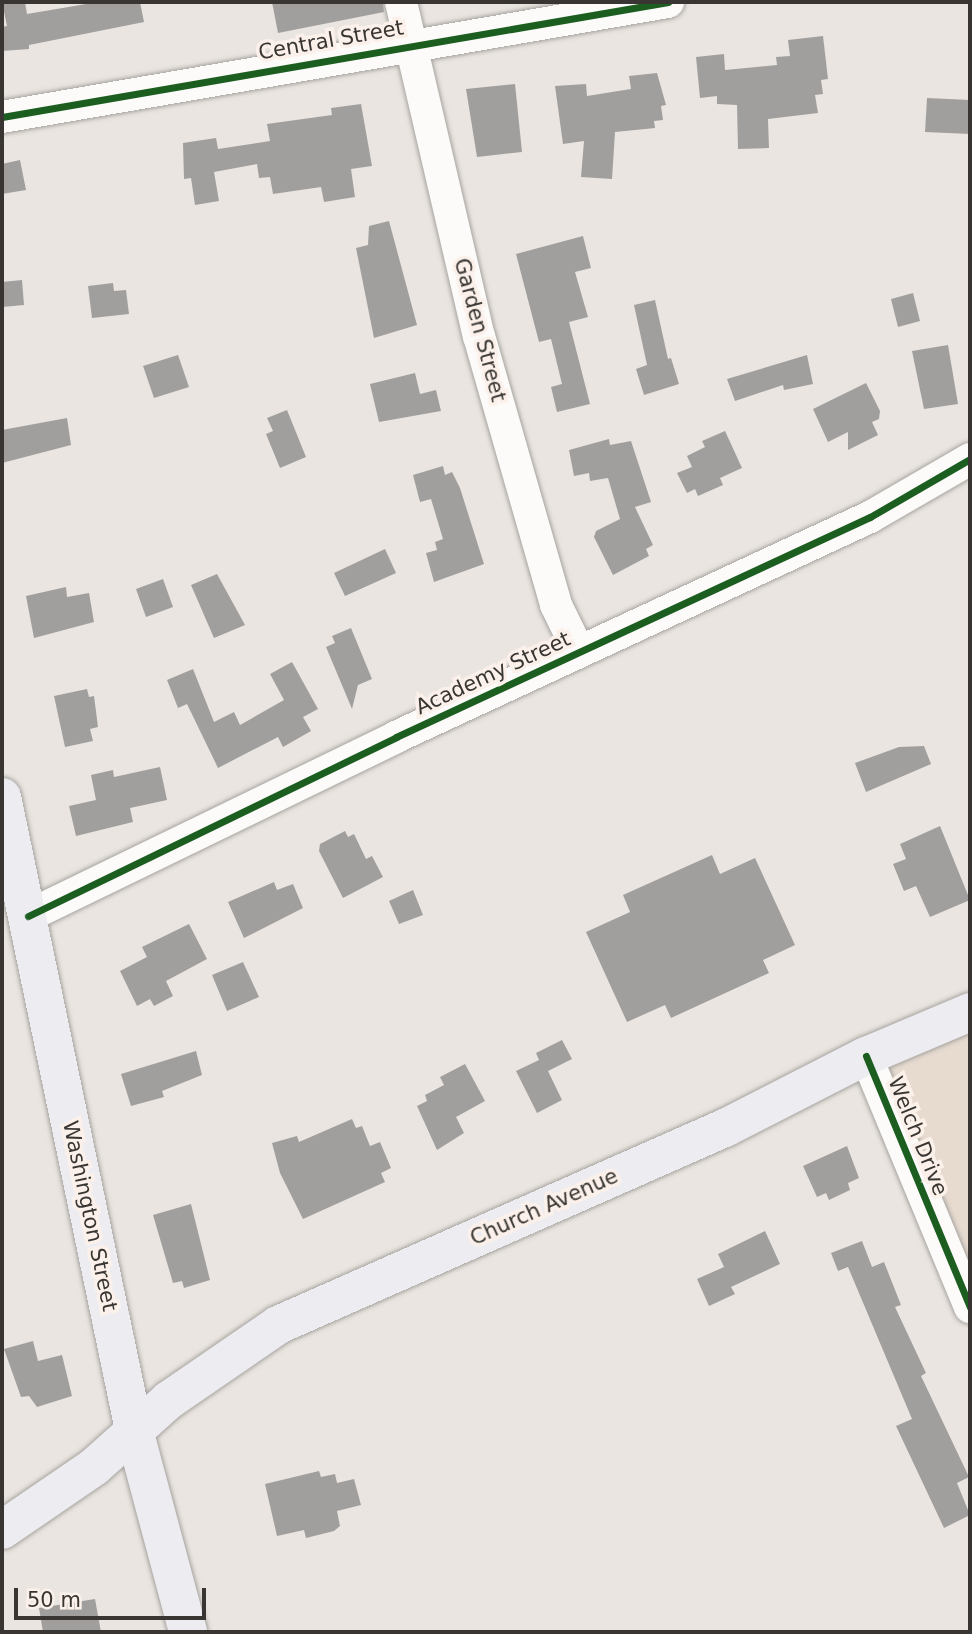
<!DOCTYPE html>
<html>
<head>
<meta charset="utf-8">
<style>
  body { margin:0 }
  #map { position:relative; width:972px; height:1634px; overflow:hidden; background:#eae5e0; font-family:"DejaVu Sans",sans-serif }
  div>[style] { position:absolute }
  .education>* { inset:0; background:#e7dbd0 }
  .building>* { inset:0; background:#a19f9e }
  .roads { filter:drop-shadow(0 0 2px #a7a4a0) drop-shadow(0 0 2px #a7a4a0) }
  .minor>* { height:32px; margin:-16px; padding:0 16px; transform-origin:16px; border-radius:16px; background:#fcfbfa }
  .major>* { height:38px; margin:-19px; padding:0 19px; transform-origin:19px; border-radius:19px; background:#edecf1 }
  .cycleway>* { height:7px; margin:-3.5px; padding:0 3.5px; transform-origin:3.5px; border-radius:3.5px; background:#1b5e20 }
  span { translate:-50% -50%; white-space:nowrap; text-align:center; line-height:1.15; -webkit-text-stroke:7px #fbf1ea; paint-order:stroke }
  .street-label { font-size:21px; color:#383532 }
  .frame { position:absolute; inset:0; border:4px solid #383532; pointer-events:none }
  .scale { position:absolute; left:14px; top:1588px; width:192px; height:32px; box-sizing:border-box; border:4px solid #383532; border-top:0; padding-left:9px; font-size:21px; line-height:24px; white-space:nowrap; color:#383532; -webkit-text-stroke:5px #fbf1ea; paint-order:stroke }
</style>
</head>
<body>
<div id="map">
  <div class="education">
    <i style="clip-path:polygon(970px 1012px,970px 1307px,866px 1056px)"></i>
  </div>
  <div class="building">
    <i style="clip-path:polygon(2px 2px,25px 2px,27px 14px,98px 2px,140px 2px,144px 22px,29px 45px,29px 49px,2px 51px,2px 27px,7px 26px)"></i>
    <i style="clip-path:polygon(272px 2px,383px 2px,384px 12px,278px 33px)"></i>
    <i style="clip-path:polygon(823px 36px,828px 79px,821px 80px,823px 94px,815px 95px,818px 113px,768px 119px,769px 148px,738px 149px,737px 105px,717px 104px,717px 96px,700px 98px,696px 57px,724px 54px,725px 70px,777px 65px,776px 57px,790px 56px,788px 40px)"></i>
    <i style="clip-path:polygon(657px 73px,666px 105px,661px 106px,663px 120px,654px 121px,655px 128px,615px 132px,612px 179px,581px 177px,584px 141px,563px 144px,555px 86px,586px 84px,587px 96px,631px 89px,629px 76px)"></i>
    <i style="clip-path:polygon(515px 84px,522px 152px,477px 157px,466px 89px)"></i>
    <i style="clip-path:polygon(927px 98px,970px 100px,970px 134px,925px 132px)"></i>
    <i style="clip-path:polygon(361px 104px,372px 166px,351px 169px,355px 197px,324px 202px,321px 187px,273px 194px,270px 177px,259px 178px,257px 164px,214px 172px,219px 201px,195px 205px,191px 178px,184px 179px,183px 143px,216px 138px,218px 149px,270px 141px,267px 124px,332px 115px,331px 108px)"></i>
    <i style="clip-path:polygon(20px 160px,26px 190px,2px 194px,2px 164px)"></i>
    <i style="clip-path:polygon(389px 221px,417px 325px,374px 338px,356px 248px,368px 245px,369px 226px)"></i>
    <i style="clip-path:polygon(583px 236px,591px 268px,575px 272px,588px 317px,569px 322px,590px 404px,557px 412px,551px 387px,562px 384px,551px 339px,539px 342px,516px 254px)"></i>
    <i style="clip-path:polygon(22px 280px,24px 305px,2px 307px,2px 282px)"></i>
    <i style="clip-path:polygon(113px 283px,114px 291px,126px 290px,129px 314px,92px 318px,88px 286px)"></i>
    <i style="clip-path:polygon(913px 293px,920px 321px,898px 327px,891px 299px)"></i>
    <i style="clip-path:polygon(655px 300px,668px 359px,671px 358px,679px 384px,644px 395px,636px 369px,647px 365px,634px 305px)"></i>
    <i style="clip-path:polygon(948px 345px,958px 404px,924px 409px,912px 351px)"></i>
    <i style="clip-path:polygon(178px 355px,189px 387px,154px 398px,143px 366px)"></i>
    <i style="clip-path:polygon(807px 355px,813px 384px,784px 390px,783px 385px,735px 401px,727px 379px)"></i>
    <i style="clip-path:polygon(415px 373px,420px 394px,436px 390px,441px 411px,379px 422px,370px 384px)"></i>
    <i style="clip-path:polygon(866px 383px,880px 411px,879px 419px,872px 422px,878px 435px,848px 450px,848px 432px,828px 442px,813px 409px)"></i>
    <i style="clip-path:polygon(287px 410px,306px 457px,280px 468px,266px 434px,273px 431px,267px 418px)"></i>
    <i style="clip-path:polygon(67px 418px,71px 445px,2px 463px,2px 430px)"></i>
    <i style="clip-path:polygon(725px 431px,742px 468px,720px 478px,723px 485px,698px 496px,695px 489px,687px 493px,677px 473px,692px 467px,687px 456px,705px 447px,702px 441px)"></i>
    <i style="clip-path:polygon(609px 439px,610px 445px,631px 441px,651px 502px,635px 507px,653px 545px,646px 549px,649px 556px,613px 575px,594px 537px,596px 531px,620px 519px,608px 478px,590px 481px,589px 473px,574px 476px,569px 450px)"></i>
    <i style="clip-path:polygon(443px 466px,445px 475px,452px 472px,460px 488px,484px 564px,434px 582px,426px 553px,437px 550px,435px 542px,443px 539px,431px 499px,420px 502px,413px 475px)"></i>
    <i style="clip-path:polygon(385px 549px,396px 573px,345px 596px,334px 573px)"></i>
    <i style="clip-path:polygon(217px 574px,245px 625px,214px 638px,191px 585px)"></i>
    <i style="clip-path:polygon(163px 579px,173px 607px,146px 617px,136px 589px)"></i>
    <i style="clip-path:polygon(66px 587px,67px 597px,89px 593px,94px 622px,34px 638px,26px 596px)"></i>
    <i style="clip-path:polygon(351px 628px,372px 679px,358px 685px,352px 709px,326px 647px,335px 643px,332px 636px)"></i>
    <i style="clip-path:polygon(292px 662px,318px 709px,303px 717px,311px 731px,283px 747px,278px 737px,218px 768px,187px 704px,178px 708px,167px 680px,193px 669px,214px 722px,234px 712px,240px 725px,284px 700px,270px 674px)"></i>
    <i style="clip-path:polygon(87px 689px,89px 697px,94px 696px,98px 727px,90px 729px,93px 741px,65px 747px,54px 696px)"></i>
    <i style="clip-path:polygon(924px 746px,931px 764px,866px 792px,855px 763px,899px 747px)"></i>
    <i style="clip-path:polygon(160px 767px,167px 800px,130px 808px,133px 822px,76px 836px,69px 806px,96px 800px,91px 775px,113px 770px,114px 777px)"></i>
    <i style="clip-path:polygon(940px 826px,970px 900px,930px 917px,916px 886px,904px 891px,893px 864px,906px 859px,900px 844px)"></i>
    <i style="clip-path:polygon(345px 831px,348px 837px,354px 834px,366px 859px,372px 856px,383px 877px,343px 898px,319px 851px,320px 844px)"></i>
    <i style="clip-path:polygon(712px 855px,720px 874px,755px 858px,795px 945px,763px 960px,769px 973px,671px 1018px,665px 1005px,627px 1022px,586px 932px,630px 912px,623px 895px)"></i>
    <i style="clip-path:polygon(274px 882px,277px 890px,293px 884px,303px 908px,244px 938px,228px 902px)"></i>
    <i style="clip-path:polygon(413px 890px,423px 915px,399px 924px,389px 901px)"></i>
    <i style="clip-path:polygon(189px 924px,207px 959px,166px 981px,173px 996px,154px 1006px,150px 999px,137px 1006px,120px 971px,147px 957px,142px 947px)"></i>
    <i style="clip-path:polygon(243px 962px,259px 997px,227px 1011px,212px 975px)"></i>
    <i style="clip-path:polygon(562px 1040px,572px 1059px,548px 1071px,562px 1100px,537px 1113px,516px 1071px,539px 1060px,536px 1053px)"></i>
    <i style="clip-path:polygon(196px 1051px,202px 1075px,162px 1091px,164px 1097px,131px 1106px,121px 1074px)"></i>
    <i style="clip-path:polygon(465px 1064px,485px 1101px,456px 1117px,464px 1133px,437px 1150px,417px 1106px,427px 1101px,425px 1095px,444px 1085px,440px 1077px)"></i>
    <i style="clip-path:polygon(352px 1119px,356px 1128px,362px 1126px,370px 1146px,380px 1142px,391px 1168px,381px 1173px,385px 1182px,303px 1219px,280px 1173px,272px 1143px,297px 1136px,299px 1142px)"></i>
    <i style="clip-path:polygon(847px 1146px,859px 1178px,848px 1183px,850px 1190px,829px 1200px,826px 1193px,817px 1197px,803px 1166px)"></i>
    <i style="clip-path:polygon(191px 1204px,210px 1280px,184px 1288px,182px 1281px,173px 1283px,153px 1215px)"></i>
    <i style="clip-path:polygon(765px 1231px,780px 1264px,731px 1287px,735px 1294px,709px 1306px,697px 1279px,724px 1267px,718px 1254px)"></i>
    <i style="clip-path:polygon(862px 1241px,872px 1267px,884px 1262px,901px 1305px,895px 1307px,926px 1373px,921px 1376px,969px 1477px,957px 1483px,970px 1515px,944px 1528px,896px 1426px,912px 1419px,848px 1267px,838px 1271px,831px 1253px)"></i>
    <i style="clip-path:polygon(33px 1341px,38px 1361px,62px 1355px,72px 1396px,37px 1407px,29px 1396px,21px 1397px,4px 1349px)"></i>
    <i style="clip-path:polygon(319px 1471px,321px 1477px,335px 1474px,337px 1483px,354px 1479px,361px 1505px,337px 1511px,340px 1526px,334px 1531px,306px 1538px,304px 1530px,277px 1536px,265px 1484px)"></i>
    <i style="clip-path:polygon(95px 1599px,101px 1632px,43px 1632px,39px 1608px)"></i>
  </div>
  <div class="roads">
    <div class="minor">
      <i style="left:401px;top:2px;width:343px;rotate:76.9deg"></i>
      <i style="left:479px;top:336px;width:280px;rotate:74deg"></i>
      <i style="left:556px;top:605px;width:52px;rotate:63.9deg"></i>
      <i style="left:2px;top:117px;width:676px;rotate:-9.8deg"></i>
      <i style="left:28px;top:916px;width:409px;rotate:-25.9deg"></i>
      <i style="left:396px;top:737px;width:523px;rotate:-24.9deg"></i>
      <i style="left:870px;top:517px;width:116px;rotate:-30.1deg"></i>
      <i style="left:866px;top:1056px;width:272px;rotate:67.5deg"></i>
    </div>
    <div class="major">
      <i style="left:2px;top:797px;width:647px;rotate:78.22deg"></i>
      <i style="left:134px;top:1430px;width:209px;rotate:75deg"></i>
      <i style="left:2px;top:1530px;width:112px;rotate:-34.4deg"></i>
      <i style="left:94px;top:1467px;width:101px;rotate:-41.8deg"></i>
      <i style="left:169px;top:1400px;width:132px;rotate:-34.5deg"></i>
      <i style="left:278px;top:1325px;width:488px;rotate:-23.8deg"></i>
      <i style="left:725px;top:1128px;width:158px;rotate:-27.1deg"></i>
      <i style="left:866px;top:1056px;width:113px;rotate:-22.9deg"></i>
    </div>
  </div>
  <div class="cycleway">
    <i style="left:2px;top:117px;width:676px;rotate:-9.8deg"></i>
    <i style="left:28px;top:916px;width:409px;rotate:-25.9deg"></i>
    <i style="left:396px;top:737px;width:523px;rotate:-24.9deg"></i>
    <i style="left:870px;top:517px;width:116px;rotate:-30.1deg"></i>
    <i style="left:866px;top:1056px;width:272px;rotate:67.5deg"></i>
  </div>
  <div class="street-label">
    <span style="left:331px;top:40px;rotate:-10deg">Central Street</span>
    <span style="left:480px;top:330px;rotate:75deg">Garden Street</span>
    <span style="left:493px;top:673px;rotate:-25deg">Academy Street</span>
    <span style="left:918px;top:1136px;rotate:68deg">Welch Drive</span>
    <span style="left:544px;top:1207px;rotate:-24deg">Church Avenue</span>
    <span style="left:90px;top:1216px;rotate:78deg">Washington Street</span>
  </div>
  <div class="frame"></div>
  <div class="scale">50 m</div>
</div>
</body>
</html>
